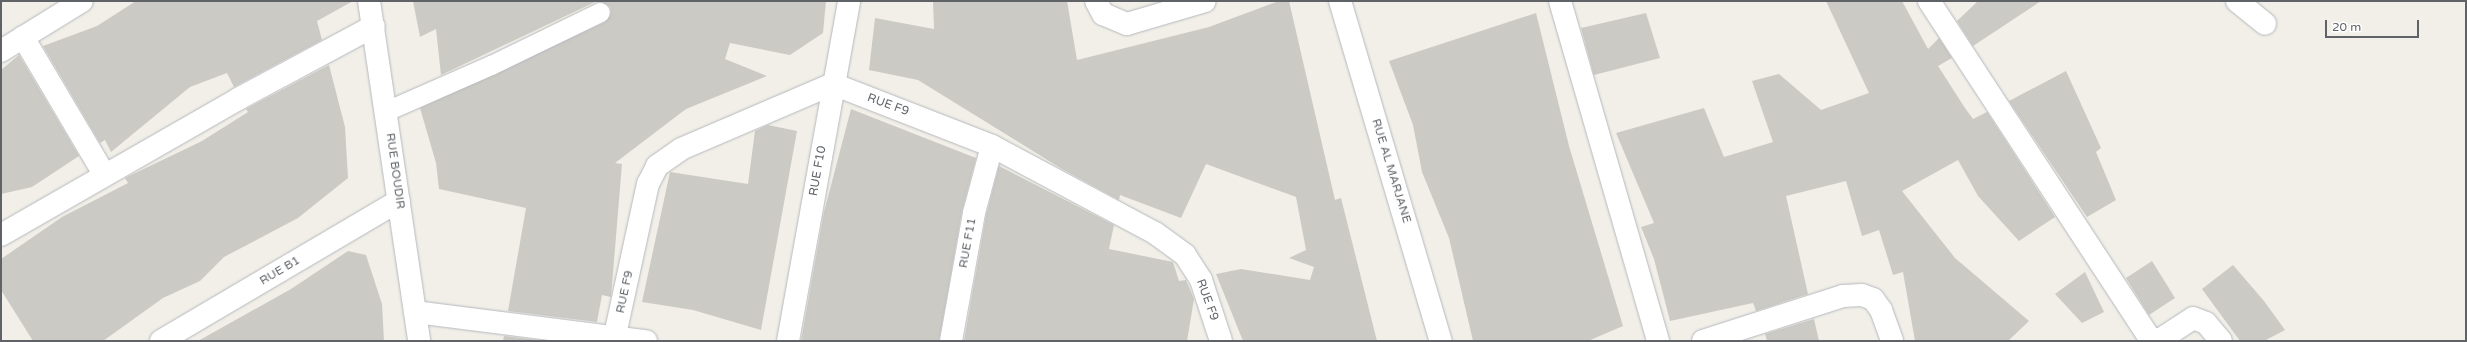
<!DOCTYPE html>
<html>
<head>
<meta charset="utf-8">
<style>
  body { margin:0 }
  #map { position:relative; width:2467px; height:342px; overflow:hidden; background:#f1efe8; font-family:"Varela Round",sans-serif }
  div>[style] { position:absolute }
  .building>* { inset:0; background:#cccac5 }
  .roads { filter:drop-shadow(0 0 1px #b5b8bc) drop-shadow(0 0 1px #b5b8bc) }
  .service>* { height:19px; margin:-9.5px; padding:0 9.5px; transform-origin:9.5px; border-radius:9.5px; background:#fff }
  .minor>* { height:22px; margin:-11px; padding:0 11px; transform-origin:11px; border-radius:11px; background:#fff }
  .tertiary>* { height:22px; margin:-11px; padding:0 11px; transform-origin:11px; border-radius:11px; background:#fff }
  span { translate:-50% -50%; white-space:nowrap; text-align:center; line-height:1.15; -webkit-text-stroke:3.5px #fff; paint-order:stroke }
  .street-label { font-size:12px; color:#5f6368 }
  .frame { position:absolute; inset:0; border:2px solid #5f6368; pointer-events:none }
  .scale { position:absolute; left:2325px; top:20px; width:94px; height:18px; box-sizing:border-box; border:2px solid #5f6368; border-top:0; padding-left:5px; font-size:12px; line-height:14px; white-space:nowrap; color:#5f6368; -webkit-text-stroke:3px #fff; paint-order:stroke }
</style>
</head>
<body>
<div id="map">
  <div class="building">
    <i style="clip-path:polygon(136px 1px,353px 1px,317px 21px,322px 40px,234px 87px,227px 73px,190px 87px,111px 152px,105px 140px,100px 143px,43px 46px,97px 26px)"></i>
    <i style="clip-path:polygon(413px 1px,826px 1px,823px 33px,790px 55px,730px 43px,725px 59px,767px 76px,686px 109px,615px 163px,622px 164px,611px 297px,602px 295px,597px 322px,508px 311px,526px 208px,439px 189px,436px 163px,420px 108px,605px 22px,611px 13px,610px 7px,601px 1px,595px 2px,441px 75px,436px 29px,420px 37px)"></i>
    <i style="clip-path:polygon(933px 1px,1067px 1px,1077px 60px,1209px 27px,1279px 1px,1289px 1px,1335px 200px,1341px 198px,1377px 341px,1243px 341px,1216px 274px,1241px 269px,1310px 280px,1314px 267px,1289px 258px,1306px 250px,1296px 197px,1206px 164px,1181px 218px,1120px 195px,1119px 200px,1062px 169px,918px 80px,869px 70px,875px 18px,934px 29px)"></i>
    <i style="clip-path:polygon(1826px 1px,1902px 1px,1928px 49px,1939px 38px,1952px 58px,1938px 66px,1965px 108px,1973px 119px,1987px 112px,2055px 217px,2019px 241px,1978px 196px,1958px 160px,1902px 191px,1955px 258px,2029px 321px,2008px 341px,1915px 341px,1903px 272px,1893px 275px,1879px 230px,1862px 236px,1846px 181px,1786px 196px,1808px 294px,1756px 311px,1753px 303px,1670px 321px,1654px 259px,1641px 227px,1654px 223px,1616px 133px,1704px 108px,1724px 157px,1773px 142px,1752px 81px,1779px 74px,1821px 110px,1869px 93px)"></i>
    <i style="clip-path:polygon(1978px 1px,2041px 1px,1973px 46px,1957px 21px)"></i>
    <i style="clip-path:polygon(1536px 13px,1569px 146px,1623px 326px,1588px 341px,1473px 341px,1449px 238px,1422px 172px,1413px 125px,1389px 61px)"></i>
    <i style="clip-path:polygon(1646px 13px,1660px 58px,1594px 75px,1581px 28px)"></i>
    <i style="clip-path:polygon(19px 55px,79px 156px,32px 187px,1px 194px,1px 70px)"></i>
    <i style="clip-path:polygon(329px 65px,345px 127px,348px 178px,298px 218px,224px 257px,200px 281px,163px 298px,103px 341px,33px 341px,1px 290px,1px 259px,62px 217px,128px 183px,125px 178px,202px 141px,248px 112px,246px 109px)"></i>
    <i style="clip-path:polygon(2066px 71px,2101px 148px,2096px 152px,2116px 200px,2087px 217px,2009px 101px)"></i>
    <i style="clip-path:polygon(851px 109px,976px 158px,962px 211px,939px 341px,801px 341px,824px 212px)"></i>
    <i style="clip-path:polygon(768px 125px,797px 131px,761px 330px,693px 310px,642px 302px,670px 172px,748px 184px,755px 131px)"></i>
    <i style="clip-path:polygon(999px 166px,1114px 225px,1109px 249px,1173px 262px,1179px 281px,1186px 280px,1194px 299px,1187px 341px,964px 341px,986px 216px)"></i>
    <i style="clip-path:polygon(348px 251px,366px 255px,382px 304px,384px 341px,198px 341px,291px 289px)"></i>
    <i style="clip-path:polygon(2152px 261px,2175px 298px,2149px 315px,2126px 278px)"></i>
    <i style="clip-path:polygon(2233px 265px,2264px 301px,2285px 330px,2264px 341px,2240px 341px,2202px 289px)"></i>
    <i style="clip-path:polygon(2085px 272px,2104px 312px,2082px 323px,2055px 294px)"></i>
    <i style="clip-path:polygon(1814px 319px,1819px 341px,1767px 341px,1765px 334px)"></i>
    <i style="clip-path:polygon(504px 336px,546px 341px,503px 341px)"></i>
  </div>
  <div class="roads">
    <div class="service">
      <i style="left:386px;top:111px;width:115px;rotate:-23.7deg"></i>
      <i style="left:491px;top:65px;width:121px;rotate:-25.9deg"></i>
    </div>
    <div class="minor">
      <i style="left:1096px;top:1px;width:15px;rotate:62deg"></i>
      <i style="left:1103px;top:14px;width:26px;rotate:23deg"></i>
      <i style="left:1127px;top:24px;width:81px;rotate:-16.4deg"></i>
      <i style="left:1560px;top:1px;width:354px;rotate:73.9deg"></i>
      <i style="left:1929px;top:1px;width:404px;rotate:56.8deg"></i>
      <i style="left:2150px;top:339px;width:11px"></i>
      <i style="left:2161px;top:339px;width:38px;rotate:-33deg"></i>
      <i style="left:2193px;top:318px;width:14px;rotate:21deg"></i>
      <i style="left:2206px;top:323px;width:23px;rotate:50deg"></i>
      <i style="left:2237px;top:1px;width:36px;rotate:39deg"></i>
      <i style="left:23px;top:37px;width:159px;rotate:59.4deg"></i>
      <i style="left:1px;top:51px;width:95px;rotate:-31.7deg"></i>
      <i style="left:1px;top:235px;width:273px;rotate:-29.8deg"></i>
      <i style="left:238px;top:99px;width:154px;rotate:-28.2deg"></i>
      <i style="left:415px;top:312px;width:233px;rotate:7.2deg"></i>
      <i style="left:615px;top:335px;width:155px;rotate:-77.7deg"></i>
      <i style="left:648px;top:184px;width:20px;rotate:-63deg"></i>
      <i style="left:657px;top:166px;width:29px;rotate:-35deg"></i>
      <i style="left:681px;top:149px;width:165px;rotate:-23.2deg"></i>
      <i style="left:833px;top:84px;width:171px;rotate:21.3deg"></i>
      <i style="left:992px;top:146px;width:185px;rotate:28.1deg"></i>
      <i style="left:1155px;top:233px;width:37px;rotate:36deg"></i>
      <i style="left:1185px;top:255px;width:30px;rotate:57deg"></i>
      <i style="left:1201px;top:280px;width:64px;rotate:71.8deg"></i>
      <i style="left:161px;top:341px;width:276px;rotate:-30.5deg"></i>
      <i style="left:788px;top:341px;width:345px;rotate:-79.8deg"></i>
      <i style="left:951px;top:341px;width:130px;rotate:-79.8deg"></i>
      <i style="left:974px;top:213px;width:69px;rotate:-75deg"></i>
      <i style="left:1703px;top:341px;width:147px;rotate:-17.8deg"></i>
      <i style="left:1843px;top:296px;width:19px;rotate:-3deg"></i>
      <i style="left:1862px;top:295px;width:12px;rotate:20deg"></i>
      <i style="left:1873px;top:299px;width:14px;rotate:54deg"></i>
      <i style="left:1881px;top:310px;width:33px;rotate:70deg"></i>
    </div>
    <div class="tertiary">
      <i style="left:369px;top:1px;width:344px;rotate:81.6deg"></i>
      <i style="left:1340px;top:1px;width:355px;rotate:73.5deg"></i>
    </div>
  </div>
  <div class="street-label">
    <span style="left:888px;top:105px;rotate:20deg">RUE F9</span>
    <span style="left:395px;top:171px;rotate:82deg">RUE BOUDIR</span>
    <span style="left:818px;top:171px;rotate:-80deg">RUE F10</span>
    <span style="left:1391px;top:171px;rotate:73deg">RUE AL MARJANE</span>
    <span style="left:968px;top:243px;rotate:-80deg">RUE F11</span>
    <span style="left:280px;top:271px;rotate:-31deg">RUE B1</span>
    <span style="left:625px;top:292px;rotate:-78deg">RUE F9</span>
    <span style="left:1207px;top:300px;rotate:70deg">RUE F9</span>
  </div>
  <div class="frame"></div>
  <div class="scale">20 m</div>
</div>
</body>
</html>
